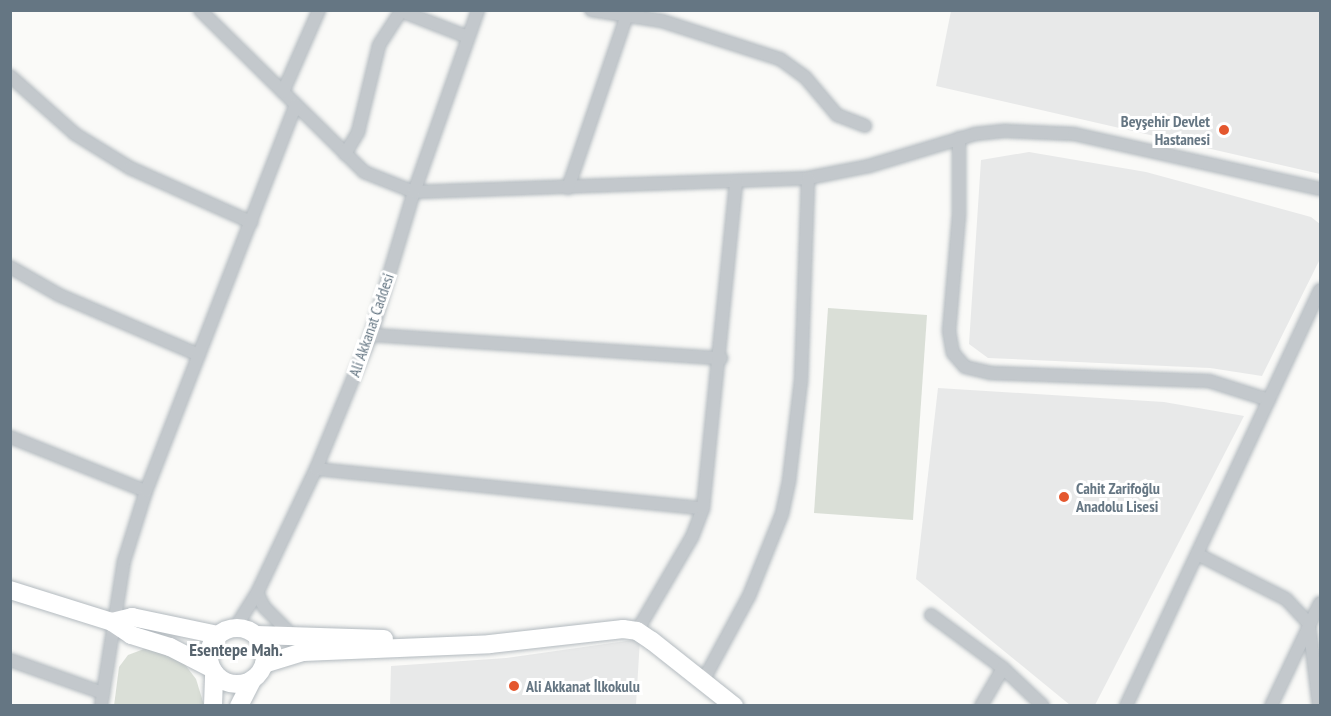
<!DOCTYPE html>
<html>
<head>
<meta charset="utf-8">
<style>
  body { margin:0 }
  #map { position:relative; width:1331px; height:716px; overflow:hidden; background:#fafaf8; font-family:"PT Sans Narrow",sans-serif }
  div>[style] { position:absolute }
  .built>* { inset:0; background:#e8e9e9 }
  .green>* { inset:0; background:#dadfd7 }
  .roads { filter:drop-shadow(0 0 2px #b3babf) drop-shadow(0 0 2px #b3babf) }
  .street>* { height:12px; margin:-6px; padding:0 6px; transform-origin:6px; border-radius:6px; background:#c3c8cc }
  .secondary>* { height:18px; margin:-9px; padding:0 9px; transform-origin:9px; border-radius:9px; background:#fff }
  .secondary>.ring { margin:-9px; padding:0; box-sizing:content-box; background:none; border:18px solid #fff; border-radius:50% }
  .dots>* { width:16px; height:16px; translate:-50% -50%; box-sizing:border-box; border:3px solid #fff; border-radius:50% }
  span { translate:-50% -50%; white-space:nowrap; text-align:center; line-height:1.15; -webkit-text-stroke:6px #fff; paint-order:stroke }
  .poi-label { font-size:16px; color:#657683; font-weight:700 }
  .right { translate:-100% -50%; text-align:right }
  .left { translate:0 -50%; text-align:left }
  .street-label { font-size:16px; color:#657683 }
  .neighbourhood-label { font-size:18px; color:#57646e; font-weight:700 }
  .frame { position:absolute; inset:0; border:12px solid #657683; pointer-events:none }
</style>
</head>
<body>
<div id="map">
  <div class="built">
    <i style="clip-path:polygon(951px 11px,1320px 11px,1320px 174px,936px 86px)"></i>
    <i style="clip-path:polygon(1029px 152px,1146px 172px,1311px 217px,1320px 224px,1320px 259px,1262px 376px,1210px 368px,988px 358px,969px 344px,981px 160px)"></i>
    <i style="clip-path:polygon(938px 388px,1164px 402px,1244px 416px,1095px 705px,1070px 705px,916px 579px)"></i>
    <i style="clip-path:polygon(640px 639px,636px 705px,390px 706px,391px 666px,506px 658px)"></i>
  </div>
  <div class="green">
    <i style="clip-path:polygon(828px 308px,927px 315px,913px 520px,814px 513px)"></i>
    <i style="clip-path:polygon(144px 649px,154px 649px,183px 662px,196px 679px,204px 705px,114px 706px,119px 667px,128px 655px)"></i>
  </div>
  <div class="roads">
    <div class="street">
      <i style="left:200px;top:10px;width:231px;rotate:44.6deg"></i>
      <i style="left:364px;top:172px;width:54px;rotate:21.8deg"></i>
      <i style="left:414px;top:192px;width:394px;rotate:-2deg"></i>
      <i style="left:808px;top:178px;width:62px;rotate:-11.1deg"></i>
      <i style="left:869px;top:166px;width:111px;rotate:-16.8deg"></i>
      <i style="left:975px;top:134px;width:31px;rotate:-6deg"></i>
      <i style="left:1006px;top:131px;width:68px;rotate:2.5deg"></i>
      <i style="left:1074px;top:134px;width:252px;rotate:12.6deg"></i>
      <i style="left:591px;top:10px;width:72px;rotate:8.8deg"></i>
      <i style="left:662px;top:21px;width:124px;rotate:17.9deg"></i>
      <i style="left:780px;top:59px;width:31px;rotate:36deg"></i>
      <i style="left:805px;top:77px;width:50px;rotate:49.9deg"></i>
      <i style="left:837px;top:115px;width:30px;rotate:21deg"></i>
      <i style="left:10px;top:76px;width:87px;rotate:41.7deg"></i>
      <i style="left:75px;top:134px;width:65px;rotate:31.7deg"></i>
      <i style="left:130px;top:168px;width:133px;rotate:24.1deg"></i>
      <i style="left:283px;top:92px;width:90px;rotate:-66.3deg"></i>
      <i style="left:959px;top:138px;width:77px;rotate:90deg"></i>
      <i style="left:959px;top:215px;width:116px;rotate:94.9deg"></i>
      <i style="left:949px;top:331px;width:22px;rotate:80deg"></i>
      <i style="left:953px;top:353px;width:18px;rotate:49deg"></i>
      <i style="left:965px;top:367px;width:26px;rotate:13deg"></i>
      <i style="left:990px;top:373px;width:219px;rotate:2.1deg"></i>
      <i style="left:1209px;top:381px;width:63px;rotate:17.6deg"></i>
      <i style="left:345px;top:154px;width:26px;rotate:-59deg"></i>
      <i style="left:358px;top:132px;width:89px;rotate:-76.4deg"></i>
      <i style="left:379px;top:45px;width:40px;rotate:-57.1deg"></i>
      <i style="left:401px;top:11px;width:72px;rotate:21.2deg"></i>
      <i style="left:568px;top:188px;width:180px;rotate:-71.2deg"></i>
      <i style="left:10px;top:267px;width:56px;rotate:29.7deg"></i>
      <i style="left:59px;top:295px;width:152px;rotate:23.2deg"></i>
      <i style="left:371px;top:335px;width:351px;rotate:3.8deg"></i>
      <i style="left:10px;top:437px;width:146px;rotate:21.7deg"></i>
      <i style="left:316px;top:469px;width:389px;rotate:5.8deg"></i>
      <i style="left:1197px;top:554px;width:100px;rotate:26.8deg"></i>
      <i style="left:1286px;top:599px;width:34px;rotate:47deg"></i>
      <i style="left:1309px;top:624px;width:83px;rotate:83deg"></i>
      <i style="left:257px;top:593px;width:16px;rotate:63deg"></i>
      <i style="left:264px;top:607px;width:37px;rotate:45deg"></i>
      <i style="left:931px;top:615px;width:89px;rotate:36.4deg"></i>
      <i style="left:1003px;top:668px;width:55px;rotate:43.5deg"></i>
      <i style="left:235px;top:628px;width:41px;rotate:-57.8deg"></i>
      <i style="left:257px;top:593px;width:137px;rotate:-64.6deg"></i>
      <i style="left:316px;top:469px;width:145px;rotate:-67.7deg"></i>
      <i style="left:371px;top:335px;width:149px;rotate:-73.3deg"></i>
      <i style="left:414px;top:192px;width:193px;rotate:-70.6deg"></i>
      <i style="left:637px;top:631px;width:109px;rotate:-59.7deg"></i>
      <i style="left:692px;top:537px;width:31px;rotate:-69deg"></i>
      <i style="left:703px;top:508px;width:327px;rotate:-84.2deg"></i>
      <i style="left:10px;top:660px;width:99px;rotate:19.5deg"></i>
      <i style="left:703px;top:681px;width:97px;rotate:-61.6deg"></i>
      <i style="left:749px;top:596px;width:88px;rotate:-68.1deg"></i>
      <i style="left:782px;top:514px;width:34px;rotate:-78deg"></i>
      <i style="left:789px;top:481px;width:101px;rotate:-83.2deg"></i>
      <i style="left:801px;top:381px;width:203px;rotate:-88deg"></i>
      <i style="left:101px;top:706px;width:147px;rotate:-81deg"></i>
      <i style="left:124px;top:561px;width:73px;rotate:-72.6deg"></i>
      <i style="left:146px;top:491px;width:414px;rotate:-68.8deg"></i>
      <i style="left:981px;top:706px;width:44px;rotate:-59.9deg"></i>
      <i style="left:1126px;top:706px;width:459px;rotate:-65deg"></i>
      <i style="left:1271px;top:706px;width:114px;rotate:-64.6deg"></i>
    </div>
    <div class="secondary">
      <i style="left:10px;top:590px;width:107px;rotate:17.4deg"></i>
      <i style="left:112px;top:622px;width:23px;rotate:34deg"></i>
      <i style="left:131px;top:635px;width:41px;rotate:17.1deg"></i>
      <i style="left:170px;top:647px;width:46px;rotate:27.1deg"></i>
      <i style="left:112px;top:622px;width:21px;rotate:-14deg"></i>
      <i style="left:132px;top:617px;width:88px;rotate:11.8deg"></i>
      <i class="ring" style="left:209px;top:628px;width:38px;height:38px"></i>
      <i style="left:256px;top:635px;width:128px;rotate:1.8deg"></i>
      <i style="left:264px;top:664px;width:41px;rotate:-17.1deg"></i>
      <i style="left:303px;top:652px;width:187px;rotate:-2.4deg"></i>
      <i style="left:490px;top:644px;width:134px;rotate:-6.4deg"></i>
      <i style="left:623px;top:629px;width:14px;rotate:8deg"></i>
      <i style="left:637px;top:631px;width:18px;rotate:34deg"></i>
      <i style="left:652px;top:641px;width:105px;rotate:38.4deg"></i>
      <i style="left:213px;top:706px;width:34px;rotate:-88deg"></i>
      <i style="left:239px;top:706px;width:30px;rotate:-63deg"></i>
    </div>
  </div>
  <div class="dots">
    <i style="left:1224px;top:130px;background:#e4572e"></i>
    <i style="left:1064px;top:497px;background:#e4572e"></i>
    <i style="left:514px;top:686px;background:#e4572e"></i>
  </div>
  <div class="poi-label">
    <span class="right" style="left:1210px;top:130px">Beyşehir Devlet<br>Hastanesi</span>
    <span class="left" style="left:1076px;top:497px">Cahit Zarifoğlu<br>Anadolu Lisesi</span>
    <span class="left" style="left:526px;top:686px">Ali Akkanat İlkokulu</span>
  </div>
  <div class="street-label">
    <span style="left:371px;top:325px;rotate:-71deg">Ali Akkanat Caddesi</span>
  </div>
  <div class="neighbourhood-label">
    <span style="left:236px;top:650px">Esentepe Mah.</span>
  </div>
  <div class="frame"></div>
</div>
</body>
</html>
